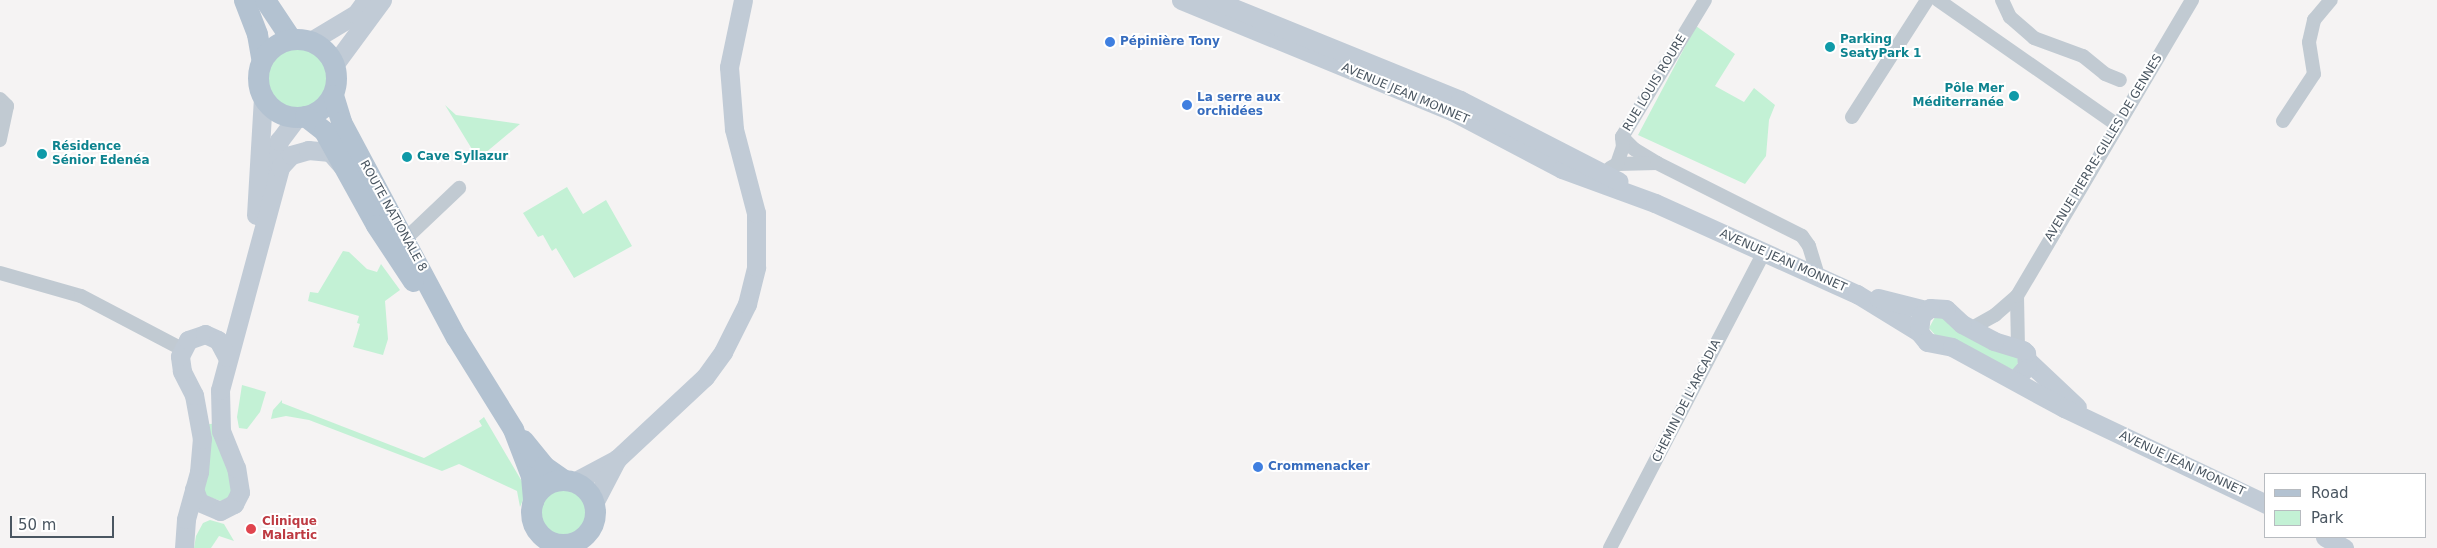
<!DOCTYPE html>
<html>
<head>
<meta charset="utf-8">
<style>
  body { margin:0 }
  #map { position:relative; width:2437px; height:548px; overflow:hidden; background:#f5f3f3; font-family:"DejaVu Sans",sans-serif }
  div>[style] { position:absolute }
  .green>* { inset:0; background:#c3f1d5 }
  .round { border-radius:50% }
  .street>* { height:14px; margin:-7px; padding:0 7px; transform-origin:7px; border-radius:7px; background:#c1cad2 }
  .secondary>* { height:19px; margin:-9.5px; padding:0 9.5px; transform-origin:9.5px; border-radius:9.5px; background:#c1cbd6 }
  .primary>* { height:21px; margin:-10.5px; padding:0 10.5px; transform-origin:10.5px; border-radius:10.5px; background:#b3c2d1 }
  .primary>.ring { margin:-10.5px; padding:0; box-sizing:content-box; background:none; border:21px solid #b3c2d1; border-radius:50% }
  .dots>* { width:14px; height:14px; translate:-50% -50%; box-sizing:border-box; border:2px solid #fff; border-radius:50% }
  span { translate:-50% -50%; white-space:nowrap; text-align:center; line-height:1.15; -webkit-text-stroke:4px #fff; paint-order:stroke }
  .culture-label { font-size:12px; color:#0d838f; font-weight:700 }
  .left { translate:0 -50%; text-align:left }
  .right { translate:-100% -50%; text-align:right }
  .shop-label { font-size:12px; color:#366cbe; font-weight:700 }
  .street-label { font-size:12px; color:#4a5661 }
  .health-label { font-size:12px; color:#be3a42; font-weight:700 }
  .legend { position:absolute; left:2264px; top:473px; width:162px; height:65px; box-sizing:border-box; background:#fff; border:1px solid #b7bbc0; margin:0; padding:6px 9px; list-style:none; font-size:15px; color:#4a5661 }
  .legend li { display:flex; align-items:center; gap:10px; height:25px }
  .legend b { width:25px; border:1px solid #b7bbc0 }
  .scale { position:absolute; left:10px; top:516px; width:104px; height:22px; box-sizing:border-box; border:2px solid #4a5661; border-top:0; padding-left:6px; font-size:15px; line-height:18px; white-space:nowrap; color:#4a5661; -webkit-text-stroke:4px #fff; paint-order:stroke }
</style>
</head>
<body>
<div id="map">
  <div class="green">
    <i style="clip-path:polygon(1696px 26px,1735px 54px,1715px 86px,1744px 102px,1754px 88px,1775px 105px,1769px 120px,1766px 156px,1745px 184px,1638px 135px)"></i>
    <i class="round" style="left:268px;top:49px;width:60px;height:60px"></i>
    <i style="clip-path:polygon(445px 105px,456px 115px,520px 124px,478px 159px)"></i>
    <i style="clip-path:polygon(567px 187px,583px 214px,606px 200px,632px 246px,574px 278px,556px 248px,552px 251px,543px 235px,538px 237px,523px 213px)"></i>
    <i style="clip-path:polygon(343px 251px,349px 252px,367px 269px,377px 272px,381px 264px,400px 290px,385px 301px,388px 339px,383px 355px,353px 347px,360px 324px,357px 323px,359px 316px,308px 301px,310px 292px,318px 293px)"></i>
    <i style="clip-path:polygon(1935px 317px,1945px 317px,2012px 351px,2019px 361px,2014px 370px,1936px 336px,1929px 328px)"></i>
    <i style="clip-path:polygon(242px 385px,266px 392px,260px 412px,247px 429px,239px 428px,237px 417px)"></i>
    <i style="clip-path:polygon(282px 400px,282px 403px,424px 458px,482px 426px,479px 421px,484px 417px,527px 490px,520px 507px,517px 491px,459px 464px,442px 471px,309px 420px,286px 416px,271px 419px,273px 410px)"></i>
    <i style="clip-path:polygon(216px 423px,232px 473px,231px 496px,221px 501px,203px 495px,205px 425px)"></i>
    <i class="round" style="left:539px;top:487px;width:50px;height:50px"></i>
    <i style="clip-path:polygon(210px 520px,224px 524px,234px 541px,219px 536px,211px 548px,194px 548px,196px 536px,203px 523px)"></i>
  </div>
  <div class="street">
    <i style="left:1938px;top:0;width:218px;rotate:34.9deg"></i>
    <i style="left:2002px;top:0;width:19px;rotate:65deg"></i>
    <i style="left:2010px;top:17px;width:32px;rotate:41deg"></i>
    <i style="left:2034px;top:38px;width:52px;rotate:20.2deg"></i>
    <i style="left:2083px;top:56px;width:28px;rotate:39deg"></i>
    <i style="left:2105px;top:74px;width:16px;rotate:22deg"></i>
    <i style="left:0;top:99px;width:10px;rotate:45deg"></i>
    <i style="left:7px;top:106px;width:35px;rotate:102deg"></i>
    <i style="left:1852px;top:117px;width:139px;rotate:-57.3deg"></i>
    <i style="left:2283px;top:121px;width:56px;rotate:-56.6deg"></i>
    <i style="left:2314px;top:74px;width:32px;rotate:-99deg"></i>
    <i style="left:2309px;top:42px;width:23px;rotate:-77deg"></i>
    <i style="left:2314px;top:20px;width:26px;rotate:-50deg"></i>
    <i style="left:1622px;top:137px;width:17px;rotate:45deg"></i>
    <i style="left:1634px;top:149px;width:27px;rotate:31deg"></i>
    <i style="left:1617px;top:164px;width:40px;rotate:-1.4deg"></i>
    <i style="left:1657px;top:163px;width:162px;rotate:26.7deg"></i>
    <i style="left:1802px;top:236px;width:12px;rotate:55deg"></i>
    <i style="left:1809px;top:246px;width:34px;rotate:73deg"></i>
    <i style="left:1610px;top:168px;width:8px;rotate:-30deg"></i>
    <i style="left:1617px;top:164px;width:18px;rotate:-71deg"></i>
    <i style="left:1623px;top:147px;width:10px;rotate:-96deg"></i>
    <i style="left:1622px;top:137px;width:160px;rotate:-58.8deg"></i>
    <i style="left:399px;top:245px;width:83px;rotate:-43.5deg"></i>
    <i style="left:0;top:273px;width:84px;rotate:15.9deg"></i>
    <i style="left:81px;top:296px;width:114px;rotate:27.7deg"></i>
    <i style="left:2017px;top:296px;width:51px;rotate:88.9deg"></i>
    <i style="left:1970px;top:329px;width:29px;rotate:-29deg"></i>
    <i style="left:1995px;top:315px;width:29px;rotate:-41deg"></i>
    <i style="left:2017px;top:296px;width:344px;rotate:-59.4deg"></i>
    <i style="left:1610px;top:548px;width:331px;rotate:-62.5deg"></i>
  </div>
  <div class="secondary">
    <i style="left:1181px;top:0;width:293px;rotate:22.3deg"></i>
    <i style="left:1452px;top:111px;width:124px;rotate:27.8deg"></i>
    <i style="left:1562px;top:169px;width:99px;rotate:20.1deg"></i>
    <i style="left:1655px;top:203px;width:222px;rotate:24.3deg"></i>
    <i style="left:1857px;top:294px;width:73px;rotate:31.5deg"></i>
    <i style="left:1214px;top:0;width:266px;rotate:22.1deg"></i>
    <i style="left:1460px;top:100px;width:178px;rotate:27.1deg"></i>
    <i style="left:311px;top:41px;width:52px;rotate:-31deg"></i>
    <i style="left:356px;top:14px;width:17px;rotate:-54deg"></i>
    <i style="left:334px;top:65px;width:81px;rotate:-53.6deg"></i>
    <i style="left:273px;top:174px;width:34px;rotate:-80deg"></i>
    <i style="left:279px;top:141px;width:30px;rotate:-53deg"></i>
    <i style="left:256px;top:215px;width:118px;rotate:-86.6deg"></i>
    <i style="left:1878px;top:298px;width:49px;rotate:14deg"></i>
    <i style="left:2028px;top:361px;width:67px;rotate:43.2deg"></i>
    <i style="left:2015px;top:380px;width:18px;rotate:-49deg"></i>
    <i style="left:2027px;top:366px;width:13px;rotate:-94deg"></i>
    <i style="left:2026px;top:353px;width:4px;rotate:-135deg"></i>
    <i style="left:2023px;top:350px;width:30px;rotate:-163deg"></i>
    <i style="left:1994px;top:341px;width:36px;rotate:-152deg"></i>
    <i style="left:1962px;top:324px;width:22px;rotate:-137deg"></i>
    <i style="left:1946px;top:309px;width:16px;rotate:-176deg"></i>
    <i style="left:1930px;top:308px;width:11px;rotate:142deg"></i>
    <i style="left:1921px;top:315px;width:17px;rotate:97deg"></i>
    <i style="left:1919px;top:332px;width:13px;rotate:51deg"></i>
    <i style="left:1927px;top:342px;width:25px;rotate:11deg"></i>
    <i style="left:1952px;top:347px;width:128px;rotate:28.6deg"></i>
    <i style="left:2064px;top:408px;width:224px;rotate:25.4deg"></i>
    <i style="left:574px;top:482px;width:49px;rotate:-28.1deg"></i>
    <i style="left:617px;top:459px;width:120px;rotate:-43deg"></i>
    <i style="left:705px;top:377px;width:31px;rotate:-54deg"></i>
    <i style="left:723px;top:352px;width:54px;rotate:-63.4deg"></i>
    <i style="left:747px;top:304px;width:38px;rotate:-76deg"></i>
    <i style="left:756px;top:267px;width:54px;rotate:-90deg"></i>
    <i style="left:756px;top:213px;width:87px;rotate:-104.7deg"></i>
    <i style="left:734px;top:129px;width:62px;rotate:-94.6deg"></i>
    <i style="left:729px;top:67px;width:68px;rotate:-78.2deg"></i>
    <i style="left:194px;top:489px;width:14px;rotate:69deg"></i>
    <i style="left:199px;top:502px;width:23px;rotate:23deg"></i>
    <i style="left:220px;top:511px;width:16px;rotate:-27deg"></i>
    <i style="left:234px;top:504px;width:13px;rotate:-63deg"></i>
    <i style="left:240px;top:492px;width:24px;rotate:-99deg"></i>
    <i style="left:236px;top:468px;width:40px;rotate:-112deg"></i>
    <i style="left:221px;top:431px;width:41px;rotate:-91.4deg"></i>
    <i style="left:220px;top:390px;width:231px;rotate:-74.9deg"></i>
    <i style="left:280px;top:167px;width:16px;rotate:-47deg"></i>
    <i style="left:291px;top:155px;width:18px;rotate:-16deg"></i>
    <i style="left:308px;top:150px;width:22px;rotate:5deg"></i>
    <i style="left:330px;top:152px;width:18px;rotate:49deg"></i>
    <i style="left:594px;top:503px;width:50px;rotate:-62.4deg"></i>
    <i style="left:2325px;top:537px;width:22px;rotate:30deg"></i>
    <i style="left:184px;top:548px;width:29px;rotate:-86deg"></i>
    <i style="left:186px;top:519px;width:49px;rotate:-74.5deg"></i>
    <i style="left:199px;top:472px;width:33px;rotate:-85deg"></i>
    <i style="left:202px;top:439px;width:45px;rotate:-100.3deg"></i>
    <i style="left:194px;top:395px;width:27px;rotate:-117deg"></i>
    <i style="left:182px;top:371px;width:15px;rotate:-98deg"></i>
    <i style="left:180px;top:356px;width:18px;rotate:-63deg"></i>
    <i style="left:188px;top:340px;width:18px;rotate:-19deg"></i>
    <i style="left:205px;top:334px;width:14px;rotate:25deg"></i>
    <i style="left:218px;top:340px;width:19px;rotate:62deg"></i>
  </div>
  <div class="primary">
    <i style="left:244px;top:0;width:36px;rotate:69deg"></i>
    <i style="left:257px;top:34px;width:27px;rotate:80deg"></i>
    <i style="left:265px;top:0;width:47px;rotate:56.3deg"></i>
    <i class="ring" style="left:258px;top:39px;width:57px;height:57px"></i>
    <i style="left:333px;top:95px;width:28px;rotate:73deg"></i>
    <i style="left:341px;top:122px;width:244px;rotate:61.9deg"></i>
    <i style="left:456px;top:337px;width:108px;rotate:58.2deg"></i>
    <i style="left:513px;top:429px;width:50px;rotate:69deg"></i>
    <i style="left:531px;top:476px;width:25px;rotate:85deg"></i>
    <i style="left:305px;top:116px;width:24px;rotate:38deg"></i>
    <i style="left:324px;top:131px;width:107px;rotate:61deg"></i>
    <i style="left:376px;top:225px;width:67px;rotate:56.5deg"></i>
    <i style="left:523px;top:440px;width:33px;rotate:51deg"></i>
    <i style="left:544px;top:466px;width:24px;rotate:35deg"></i>
    <i class="ring" style="left:531px;top:480px;width:43px;height:43px"></i>
  </div>
  <div class="dots">
    <i style="left:1110px;top:42px;background:#3f7fe0"></i>
    <i style="left:1830px;top:47px;background:#0f9aa8"></i>
    <i style="left:2014px;top:96px;background:#0f9aa8"></i>
    <i style="left:1187px;top:105px;background:#3f7fe0"></i>
    <i style="left:42px;top:154px;background:#0f9aa8"></i>
    <i style="left:407px;top:157px;background:#0f9aa8"></i>
    <i style="left:1258px;top:467px;background:#3f7fe0"></i>
    <i style="left:251px;top:529px;background:#e0444e"></i>
  </div>
  <div class="culture-label">
    <span class="left" style="left:1840px;top:47px">Parking<br>SeatyPark 1</span>
    <span class="right" style="left:2004px;top:96px">Pôle Mer<br>Méditerranée</span>
    <span class="left" style="left:52px;top:154px">Résidence<br>Sénior Edenéa</span>
    <span class="left" style="left:417px;top:157px">Cave Syllazur</span>
  </div>
  <div class="shop-label">
    <span class="left" style="left:1120px;top:42px">Pépinière Tony</span>
    <span class="left" style="left:1197px;top:105px">La serre aux<br>orchidées</span>
    <span class="left" style="left:1268px;top:467px">Crommenacker</span>
  </div>
  <div class="street-label">
    <span style="left:1655px;top:83px;rotate:-59deg">RUE LOUIS ROURE</span>
    <span style="left:1405px;top:94px;rotate:23deg">AVENUE JEAN MONNET</span>
    <span style="left:2104px;top:148px;rotate:-59deg">AVENUE PIERRE-GILLES DE GENNES</span>
    <span style="left:393px;top:216px;rotate:61deg">ROUTE NATIONALE 8</span>
    <span style="left:1783px;top:261px;rotate:24deg">AVENUE JEAN MONNET</span>
    <span style="left:1687px;top:401px;rotate:-63deg">CHEMIN DE L'ARCADIA</span>
    <span style="left:2182px;top:464px;rotate:25deg">AVENUE JEAN MONNET</span>
  </div>
  <div class="health-label">
    <span class="left" style="left:262px;top:529px">Clinique<br>Malartic</span>
  </div>
  <ul class="legend">
  <li><b style="height:6px;background:#b3c2d1"></b>Road</li>
  <li><b style="height:14px;background:#c3f1d5"></b>Park</li>
  </ul>
  <div class="scale">50 m</div>
</div>
</body>
</html>
